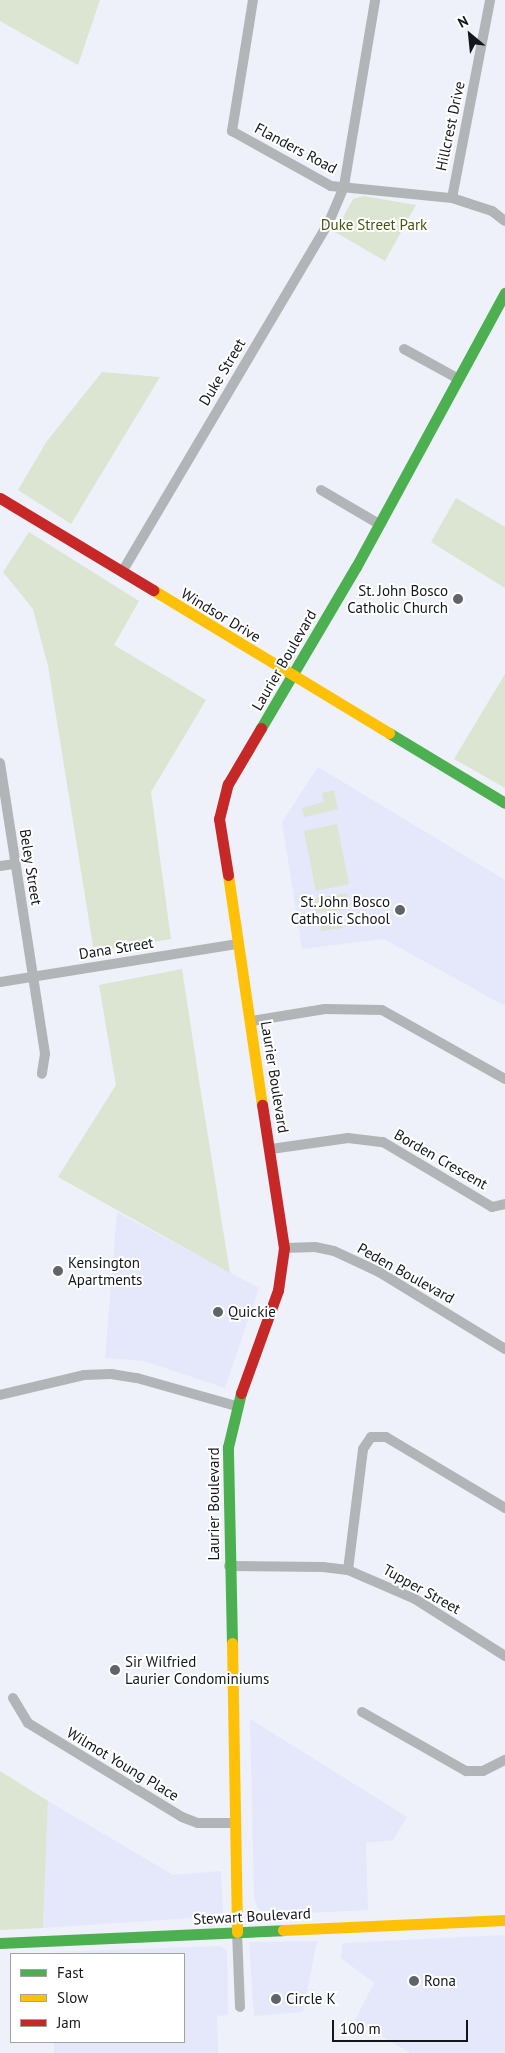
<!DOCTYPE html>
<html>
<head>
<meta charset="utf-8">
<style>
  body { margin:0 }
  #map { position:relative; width:505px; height:2053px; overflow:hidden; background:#eef1f9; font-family:"PT Sans",sans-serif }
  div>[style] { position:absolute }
  .built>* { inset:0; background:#e4e8fa }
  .green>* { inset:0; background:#dbe5d1 }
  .street>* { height:10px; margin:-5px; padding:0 5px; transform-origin:5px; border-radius:5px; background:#b2b5b8 }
  .fast>* { height:11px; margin:-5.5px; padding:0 5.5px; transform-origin:5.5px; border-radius:5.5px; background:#4caf50 }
  .slow>* { height:11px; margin:-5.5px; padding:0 5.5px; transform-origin:5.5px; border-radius:5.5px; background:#ffc107 }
  .jam>* { height:11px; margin:-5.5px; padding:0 5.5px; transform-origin:5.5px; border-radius:5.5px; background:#c62828 }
  .dots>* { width:14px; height:14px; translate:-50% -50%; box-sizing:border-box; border:2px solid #fff; border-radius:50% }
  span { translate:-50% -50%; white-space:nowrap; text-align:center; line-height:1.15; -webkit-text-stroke:4px #fff; paint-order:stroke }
  .street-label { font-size:15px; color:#14161c }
  .park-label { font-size:15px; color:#43560f }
  .poi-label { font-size:15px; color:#14161c }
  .right { translate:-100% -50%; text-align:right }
  .left { translate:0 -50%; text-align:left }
  .legend { position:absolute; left:10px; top:1953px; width:175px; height:90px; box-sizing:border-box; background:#fff; border:1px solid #a1a2a4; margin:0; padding:6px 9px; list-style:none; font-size:15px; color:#14161c }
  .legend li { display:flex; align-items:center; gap:10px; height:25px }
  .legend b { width:25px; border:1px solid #a1a2a4 }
  .north { position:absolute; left:445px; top:10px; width:50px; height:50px; -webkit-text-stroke:4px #fff; paint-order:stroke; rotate:332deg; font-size:14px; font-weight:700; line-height:20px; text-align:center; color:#14161c }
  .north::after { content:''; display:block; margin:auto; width:18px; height:22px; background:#14161c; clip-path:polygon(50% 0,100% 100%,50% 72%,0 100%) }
  .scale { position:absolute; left:332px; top:2020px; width:136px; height:22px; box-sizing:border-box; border:2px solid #14161c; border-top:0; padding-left:6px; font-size:15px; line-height:18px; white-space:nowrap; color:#14161c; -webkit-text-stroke:4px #fff; paint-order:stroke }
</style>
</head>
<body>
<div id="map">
  <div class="built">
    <i style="clip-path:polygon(318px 767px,505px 880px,505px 1006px,384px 939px,302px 949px,282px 822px)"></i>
    <i style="clip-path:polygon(117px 1212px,259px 1288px,225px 1388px,144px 1361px,105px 1358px)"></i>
    <i style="clip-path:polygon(250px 1719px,407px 1817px,393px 1840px,366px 1843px,368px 1910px,267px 1915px,257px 1907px,254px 1897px)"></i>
    <i style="clip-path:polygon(48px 1801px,173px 1875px,221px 1871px,223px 1912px,221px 1916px,43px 1928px)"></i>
    <i style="clip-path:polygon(505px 1935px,505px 2053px,410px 2053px,355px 2020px,374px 1983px,341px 1958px,343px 1943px)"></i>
    <i style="clip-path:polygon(317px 1941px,303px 2012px,254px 2016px,249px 1942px)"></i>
    <i style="clip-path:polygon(221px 1946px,227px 1951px,228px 2015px,217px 2016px,218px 2053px,54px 2053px,54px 2042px,184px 2042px,184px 1954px,52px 1952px)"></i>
  </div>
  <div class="green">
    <i style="clip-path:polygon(0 0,100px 0,78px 65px,0 21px)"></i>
    <i style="clip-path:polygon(363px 196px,416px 205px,385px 261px,335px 232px,353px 199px)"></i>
    <i style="clip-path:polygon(102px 372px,160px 377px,71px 524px,18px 490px,47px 441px)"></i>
    <i style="clip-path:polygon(456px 498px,505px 527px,505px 588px,431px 542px)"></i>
    <i style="clip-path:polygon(29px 532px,139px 601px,114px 645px,206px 700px,151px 792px,171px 939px,94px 952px,48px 666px,33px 609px,3px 572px)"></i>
    <i style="clip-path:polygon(505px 674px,505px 788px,454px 759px)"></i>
    <i style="clip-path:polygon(334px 790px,338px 809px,304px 817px,302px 808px,324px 802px,322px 793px)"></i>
    <i style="clip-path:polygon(337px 824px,349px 884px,316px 891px,304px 831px)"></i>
    <i style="clip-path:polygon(347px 893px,349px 909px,316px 913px,314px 898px)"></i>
    <i style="clip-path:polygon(341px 915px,343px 928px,321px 931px,320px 917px)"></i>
    <i style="clip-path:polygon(182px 969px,199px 1080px,230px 1273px,58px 1177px,116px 1085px,99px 985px)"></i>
    <i style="clip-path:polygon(0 1771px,48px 1801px,43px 1928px,0 1930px)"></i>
  </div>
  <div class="street">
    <i style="left:253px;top:0;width:133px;rotate:99.1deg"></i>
    <i style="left:232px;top:131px;width:113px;rotate:29.1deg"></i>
    <i style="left:331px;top:186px;width:122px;rotate:5.7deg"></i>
    <i style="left:452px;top:198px;width:42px;rotate:18deg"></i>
    <i style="left:492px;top:211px;width:16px;rotate:38deg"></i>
    <i style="left:452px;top:198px;width:202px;rotate:-79.1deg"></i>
    <i style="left:404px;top:349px;width:60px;rotate:28.7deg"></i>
    <i style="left:321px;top:490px;width:67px;rotate:30.4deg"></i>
    <i style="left:122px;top:572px;width:407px;rotate:-59.4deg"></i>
    <i style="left:329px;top:222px;width:39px;rotate:-67deg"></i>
    <i style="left:344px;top:186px;width:189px;rotate:-80.5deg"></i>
    <i style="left:0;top:763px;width:294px;rotate:81.2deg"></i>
    <i style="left:45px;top:1054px;width:20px;rotate:99deg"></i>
    <i style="left:0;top:866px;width:15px;rotate:-8deg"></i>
    <i style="left:0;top:982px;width:241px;rotate:-9.1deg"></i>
    <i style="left:252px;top:1021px;width:74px;rotate:-9.3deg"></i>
    <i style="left:325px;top:1009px;width:57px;rotate:1deg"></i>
    <i style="left:382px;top:1010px;width:141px;rotate:29.3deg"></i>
    <i style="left:271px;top:1149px;width:78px;rotate:-8.1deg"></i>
    <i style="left:348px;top:1138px;width:35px;rotate:7deg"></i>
    <i style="left:383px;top:1142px;width:127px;rotate:30.8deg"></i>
    <i style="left:492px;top:1207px;width:13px;rotate:-13deg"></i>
    <i style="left:284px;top:1248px;width:31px;rotate:-2deg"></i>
    <i style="left:315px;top:1247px;width:19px;rotate:12deg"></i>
    <i style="left:334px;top:1251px;width:50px;rotate:25deg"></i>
    <i style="left:379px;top:1272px;width:148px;rotate:31.4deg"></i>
    <i style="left:0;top:1395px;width:86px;rotate:-13.4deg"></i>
    <i style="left:84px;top:1375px;width:27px;rotate:-2deg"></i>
    <i style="left:111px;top:1374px;width:26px;rotate:9deg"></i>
    <i style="left:137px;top:1378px;width:103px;rotate:15.8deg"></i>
    <i style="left:229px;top:1566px;width:94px;rotate:0.6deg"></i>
    <i style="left:323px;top:1567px;width:25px;rotate:7deg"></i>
    <i style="left:348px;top:1570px;width:73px;rotate:23.4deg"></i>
    <i style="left:415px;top:1599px;width:107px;rotate:32.3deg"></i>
    <i style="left:348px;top:1570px;width:122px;rotate:-82.9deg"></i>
    <i style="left:363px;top:1449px;width:14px;rotate:-56deg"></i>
    <i style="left:371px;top:1437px;width:15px"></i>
    <i style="left:386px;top:1437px;width:139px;rotate:30.8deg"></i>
    <i style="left:13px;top:1698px;width:29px;rotate:59deg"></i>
    <i style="left:28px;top:1723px;width:180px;rotate:31.4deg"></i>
    <i style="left:182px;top:1817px;width:17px;rotate:21deg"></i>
    <i style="left:198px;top:1823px;width:37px"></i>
    <i style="left:362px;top:1712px;width:120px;rotate:29.6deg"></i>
    <i style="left:466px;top:1771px;width:17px"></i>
    <i style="left:483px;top:1771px;width:25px;rotate:-27deg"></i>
    <i style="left:237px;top:1932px;width:75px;rotate:87.7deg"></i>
  </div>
  <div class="fast">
    <i style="left:261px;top:728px;width:187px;rotate:-59.5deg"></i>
    <i style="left:356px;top:567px;width:312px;rotate:-61.5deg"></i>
    <i style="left:389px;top:733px;width:135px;rotate:31.1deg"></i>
    <i style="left:232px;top:1643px;width:196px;rotate:-91.2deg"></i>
    <i style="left:228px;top:1447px;width:56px;rotate:-76.5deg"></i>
    <i style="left:0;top:1943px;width:283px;rotate:-2.6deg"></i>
  </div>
  <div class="slow">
    <i style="left:153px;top:590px;width:276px;rotate:31.2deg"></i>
    <i style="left:228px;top:875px;width:232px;rotate:81.6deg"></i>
    <i style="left:232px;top:1643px;width:289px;rotate:89deg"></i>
    <i style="left:283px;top:1930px;width:222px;rotate:-2.6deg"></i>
  </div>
  <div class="jam">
    <i style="left:0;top:498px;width:179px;rotate:31deg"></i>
    <i style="left:228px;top:875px;width:57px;rotate:-99.1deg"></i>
    <i style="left:219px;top:819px;width:36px;rotate:-76deg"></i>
    <i style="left:228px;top:784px;width:65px;rotate:-59.5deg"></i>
    <i style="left:241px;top:1393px;width:109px;rotate:-70.2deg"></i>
    <i style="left:278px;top:1290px;width:42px;rotate:-81.9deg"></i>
    <i style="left:284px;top:1248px;width:145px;rotate:-98.7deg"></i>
  </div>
  <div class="dots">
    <i style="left:458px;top:599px;background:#606369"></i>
    <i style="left:400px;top:910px;background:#606369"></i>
    <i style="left:58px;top:1271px;background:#606369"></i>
    <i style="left:218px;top:1312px;background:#606369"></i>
    <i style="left:115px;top:1670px;background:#606369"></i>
    <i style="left:414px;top:1981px;background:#606369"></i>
    <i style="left:276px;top:1999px;background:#606369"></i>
  </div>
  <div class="street-label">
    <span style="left:450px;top:126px;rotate:-78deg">Hillcrest Drive</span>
    <span style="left:296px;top:148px;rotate:28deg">Flanders Road</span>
    <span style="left:222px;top:372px;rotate:-59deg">Duke Street</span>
    <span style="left:221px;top:615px;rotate:31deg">Windsor Drive</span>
    <span style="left:284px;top:660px;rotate:-60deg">Laurier Boulevard</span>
    <span style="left:31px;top:867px;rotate:81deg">Beley Street</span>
    <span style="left:116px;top:948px;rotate:-9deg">Dana Street</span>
    <span style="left:275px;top:1077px;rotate:81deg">Laurier Boulevard</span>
    <span style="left:441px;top:1159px;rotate:30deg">Borden Crescent</span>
    <span style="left:406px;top:1273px;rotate:29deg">Peden Boulevard</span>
    <span style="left:214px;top:1504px;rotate:-90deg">Laurier Boulevard</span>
    <span style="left:422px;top:1589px;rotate:29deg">Tupper Street</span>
    <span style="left:123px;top:1764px;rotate:31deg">Wilmot Young Place</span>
    <span style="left:252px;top:1916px;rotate:-3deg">Stewart Boulevard</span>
  </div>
  <div class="park-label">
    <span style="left:374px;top:225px">Duke Street Park</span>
  </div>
  <div class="poi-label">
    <span class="right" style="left:448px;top:599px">St. John Bosco<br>Catholic Church</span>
    <span class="right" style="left:390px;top:910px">St. John Bosco<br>Catholic School</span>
    <span class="left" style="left:68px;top:1271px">Kensington<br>Apartments</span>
    <span class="left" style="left:228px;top:1312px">Quickie</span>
    <span class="left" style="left:125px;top:1670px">Sir Wilfried<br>Laurier Condominiums</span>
    <span class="left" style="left:424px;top:1981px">Rona</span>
    <span class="left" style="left:286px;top:1999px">Circle K</span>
  </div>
  <ul class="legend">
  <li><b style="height:6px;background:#4caf50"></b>Fast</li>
  <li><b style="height:6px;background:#ffc107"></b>Slow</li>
  <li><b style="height:6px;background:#c62828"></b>Jam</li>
  </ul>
  <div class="north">N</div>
  <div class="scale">100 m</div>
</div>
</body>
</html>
